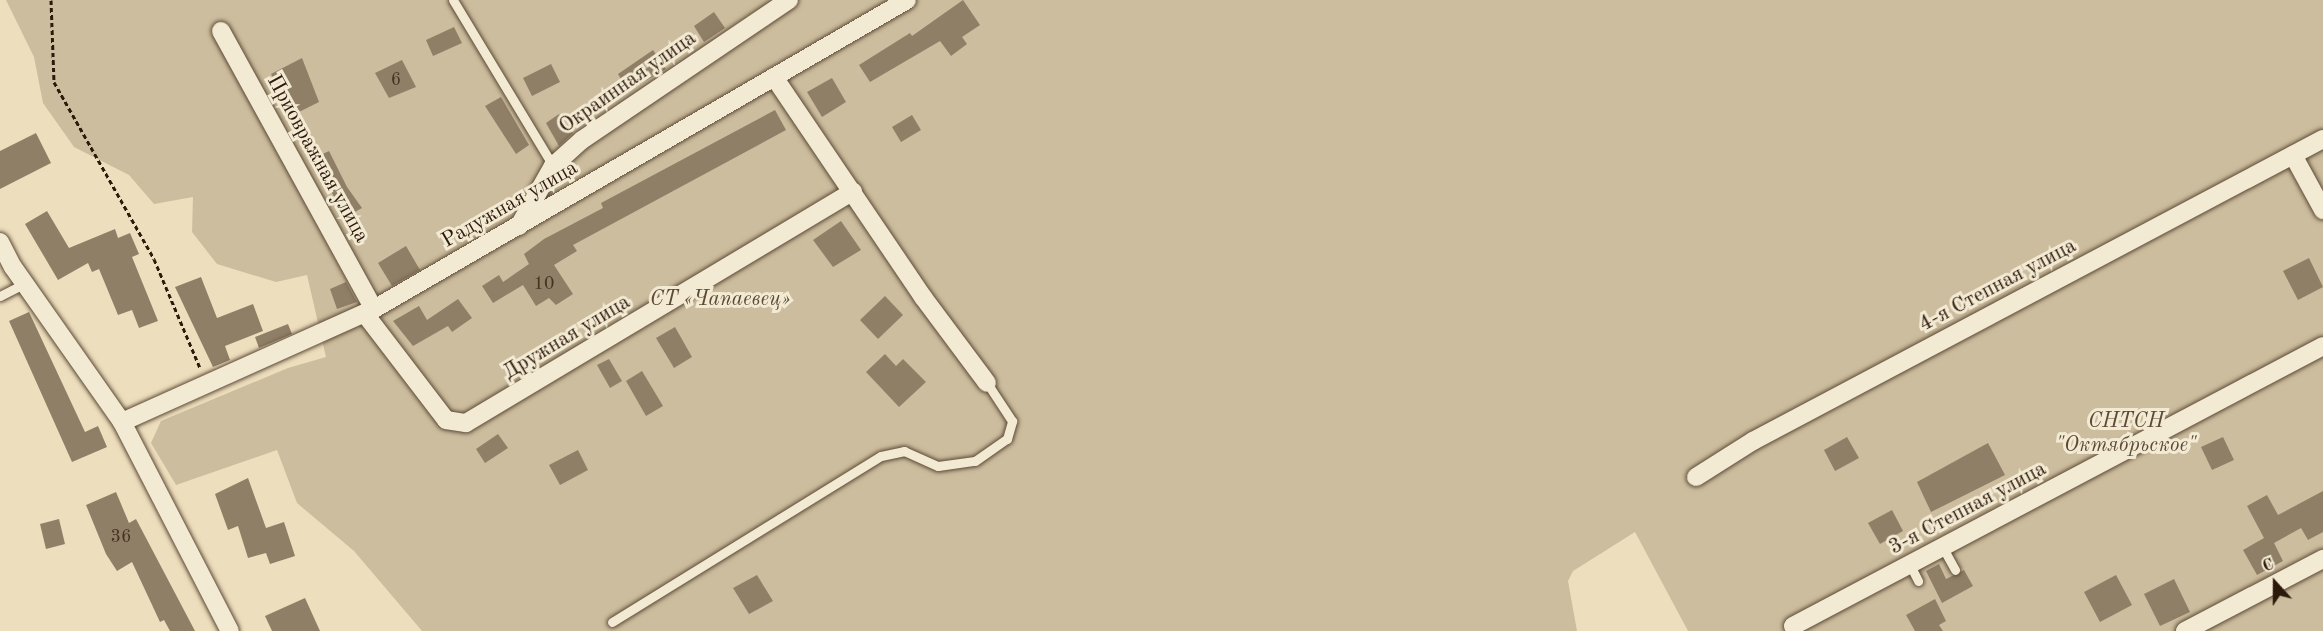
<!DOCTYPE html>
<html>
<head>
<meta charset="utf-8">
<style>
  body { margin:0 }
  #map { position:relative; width:2323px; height:631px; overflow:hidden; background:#eddebd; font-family:"Old Standard TT",serif }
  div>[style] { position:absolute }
  .green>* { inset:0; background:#ccbd9e }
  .building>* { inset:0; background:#907f67 }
  .path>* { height:3px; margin-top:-1.5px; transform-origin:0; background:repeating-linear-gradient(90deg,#2c1909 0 4.5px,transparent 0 7.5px) }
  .roads { filter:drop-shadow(0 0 2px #5c4a36) drop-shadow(0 0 2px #5c4a36) }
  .service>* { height:9px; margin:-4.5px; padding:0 4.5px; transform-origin:4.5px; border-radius:4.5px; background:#f3ead4 }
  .minor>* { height:18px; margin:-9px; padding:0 9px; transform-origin:9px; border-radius:9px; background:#f3ead4 }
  span { translate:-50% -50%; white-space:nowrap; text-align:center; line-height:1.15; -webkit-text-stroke:6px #f3ead4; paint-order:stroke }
  .number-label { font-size:18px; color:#453220 }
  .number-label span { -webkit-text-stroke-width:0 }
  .street-label { font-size:21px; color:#2c1909 }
  .park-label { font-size:21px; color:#5c4a36; font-style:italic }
  .north { position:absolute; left:2245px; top:553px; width:60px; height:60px; -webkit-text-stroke:4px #f3ead4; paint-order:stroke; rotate:339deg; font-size:16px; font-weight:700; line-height:24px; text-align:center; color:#2c1909 }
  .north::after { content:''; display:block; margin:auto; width:21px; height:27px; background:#2c1909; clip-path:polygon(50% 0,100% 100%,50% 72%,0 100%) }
</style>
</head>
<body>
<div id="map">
  <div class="green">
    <i style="clip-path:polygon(6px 0,2323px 0,2323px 631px,1688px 631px,1635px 532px,1573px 571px,1568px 581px,1577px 631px,422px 631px,354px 551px,297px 503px,277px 450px,176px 485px,151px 443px,161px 421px,288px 368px,326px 357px,307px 275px,276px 282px,217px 264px,192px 232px,193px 197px,154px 204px,129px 175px,74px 147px,43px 103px,34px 57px)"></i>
  </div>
  <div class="building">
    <i style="clip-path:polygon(963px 0,980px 25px,962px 37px,967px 44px,951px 56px,940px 41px,870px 82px,859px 65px,910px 33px,912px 36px)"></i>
    <i style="clip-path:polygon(714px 12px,725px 28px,704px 42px,694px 26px)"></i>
    <i style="clip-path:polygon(454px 27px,462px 43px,433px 56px,426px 40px)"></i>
    <i style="clip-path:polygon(653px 50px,666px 69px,628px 91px,618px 74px)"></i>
    <i style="clip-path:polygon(302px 58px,319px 102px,293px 115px,271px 74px)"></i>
    <i style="clip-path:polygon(402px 60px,416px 87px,389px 98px,375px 73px)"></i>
    <i style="clip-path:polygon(551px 64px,560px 82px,532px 96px,523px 78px)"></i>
    <i style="clip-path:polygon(832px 78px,846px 102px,822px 117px,807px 92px)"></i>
    <i style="clip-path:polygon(501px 97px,529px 145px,516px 154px,485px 106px)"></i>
    <i style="clip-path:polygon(775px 110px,786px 130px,573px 245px,577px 251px,554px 265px,573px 294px,556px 305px,549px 298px,536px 306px,523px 285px,493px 303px,482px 286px,499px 275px,503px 282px,529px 264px,524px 254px,544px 239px,603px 208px,601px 203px)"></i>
    <i style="clip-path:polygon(559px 114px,573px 133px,559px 146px,546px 123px)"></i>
    <i style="clip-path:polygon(912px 115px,921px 130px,901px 142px,892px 127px)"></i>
    <i style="clip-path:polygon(36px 133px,51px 163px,0 189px,0 151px)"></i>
    <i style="clip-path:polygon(329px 151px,347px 187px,362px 208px,346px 217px,312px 159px)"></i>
    <i style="clip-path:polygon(47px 211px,69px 248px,115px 229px,118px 238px,130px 233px,139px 254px,132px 257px,158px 321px,139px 328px,132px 310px,118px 315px,99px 269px,92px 272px,88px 263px,58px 280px,25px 224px)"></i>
    <i style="clip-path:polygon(841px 221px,861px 250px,833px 267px,813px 240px)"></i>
    <i style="clip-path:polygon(406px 246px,420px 270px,392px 286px,378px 263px)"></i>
    <i style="clip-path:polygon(2309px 258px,2323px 287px,2298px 300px,2283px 271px)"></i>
    <i style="clip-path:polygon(201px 277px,217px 318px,253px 304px,263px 331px,225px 346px,230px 360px,213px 367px,175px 287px)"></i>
    <i style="clip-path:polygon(346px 282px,357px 302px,337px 309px,330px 289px)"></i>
    <i style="clip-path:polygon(885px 296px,903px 315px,878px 339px,860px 320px)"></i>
    <i style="clip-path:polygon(458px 299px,472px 318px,452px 332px,448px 326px,413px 346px,393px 321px,419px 306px,427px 320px)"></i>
    <i style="clip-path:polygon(29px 312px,85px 432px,98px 426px,107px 447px,72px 462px,9px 321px)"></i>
    <i style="clip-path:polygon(288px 324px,292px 334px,259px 348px,255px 337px)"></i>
    <i style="clip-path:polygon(675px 327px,692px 357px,674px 368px,656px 338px)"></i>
    <i style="clip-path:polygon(885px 354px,896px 366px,903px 359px,926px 382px,899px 407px,866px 372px)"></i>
    <i style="clip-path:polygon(609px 359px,622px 381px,610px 388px,597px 365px)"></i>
    <i style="clip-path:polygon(642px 371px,663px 406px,646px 416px,626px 381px)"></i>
    <i style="clip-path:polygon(498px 434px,508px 448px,485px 463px,476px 449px)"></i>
    <i style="clip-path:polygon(1847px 437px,1859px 458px,1835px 471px,1824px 450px)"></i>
    <i style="clip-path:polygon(2223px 437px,2234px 460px,2212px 470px,2201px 447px)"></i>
    <i style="clip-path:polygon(1988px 443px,2005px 475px,1931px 512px,1917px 482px)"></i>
    <i style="clip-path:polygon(578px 450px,588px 470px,560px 485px,549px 465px)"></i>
    <i style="clip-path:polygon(248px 478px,266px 528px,284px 522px,295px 556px,270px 564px,266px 553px,248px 558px,238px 526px,228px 530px,215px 494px)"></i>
    <i style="clip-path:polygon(2323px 491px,2323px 532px,2308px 540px,2301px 528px,2274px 543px,2283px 561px,2257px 575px,2243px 550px,2264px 538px,2247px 506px,2267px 495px,2278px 515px)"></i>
    <i style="clip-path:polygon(116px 492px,129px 523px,136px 519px,195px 631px,170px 631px,164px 620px,160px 622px,132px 562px,117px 571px,106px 554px,86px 505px)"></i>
    <i style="clip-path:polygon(1892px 510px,1903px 531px,1880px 544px,1868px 523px)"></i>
    <i style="clip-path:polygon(59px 519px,65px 544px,46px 549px,40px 524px)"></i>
    <i style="clip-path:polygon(1939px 564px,1946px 579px,1964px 570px,1973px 586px,1942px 603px,1926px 571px)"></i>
    <i style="clip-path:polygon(757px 575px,773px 601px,749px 614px,733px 588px)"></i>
    <i style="clip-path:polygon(2116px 575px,2132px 605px,2100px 622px,2084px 592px)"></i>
    <i style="clip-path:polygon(2174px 579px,2190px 612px,2160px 626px,2144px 594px)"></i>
    <i style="clip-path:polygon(305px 598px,320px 631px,272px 631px,265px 616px)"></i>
    <i style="clip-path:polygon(1935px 599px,1946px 621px,1939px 625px,1943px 631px,1915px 631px,1906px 615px)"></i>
  </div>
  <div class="path">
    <i style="left:51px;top:0;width:82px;rotate:87.9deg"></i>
    <i style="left:54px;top:82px;width:203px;rotate:60.5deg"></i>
    <i style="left:154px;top:259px;width:118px;rotate:67.1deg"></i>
  </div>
  <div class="roads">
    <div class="service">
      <i style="left:453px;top:0;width:194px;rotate:58.9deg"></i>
      <i style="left:0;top:296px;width:28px;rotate:-27deg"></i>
      <i style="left:1943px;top:548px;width:25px;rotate:61deg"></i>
      <i style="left:1910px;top:565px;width:18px;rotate:63deg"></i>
      <i style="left:612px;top:622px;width:316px;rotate:-31.7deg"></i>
      <i style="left:881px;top:456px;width:24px;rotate:-12deg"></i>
      <i style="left:904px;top:451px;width:37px;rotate:24deg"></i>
      <i style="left:938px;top:466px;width:37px;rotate:-8deg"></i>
      <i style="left:975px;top:461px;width:39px;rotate:-35deg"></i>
      <i style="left:1007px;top:439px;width:19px;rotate:-74deg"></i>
      <i style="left:1012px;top:421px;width:45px;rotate:-123.3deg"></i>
    </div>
    <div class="minor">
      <i style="left:221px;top:31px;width:317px;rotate:61.2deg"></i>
      <i style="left:774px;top:77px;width:266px;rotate:55.9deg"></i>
      <i style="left:923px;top:297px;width:107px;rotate:53.3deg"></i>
      <i style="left:2293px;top:155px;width:63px;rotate:61.4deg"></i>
      <i style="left:519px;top:226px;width:69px;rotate:-60.5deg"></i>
      <i style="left:553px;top:166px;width:39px;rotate:-42deg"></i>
      <i style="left:582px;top:140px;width:250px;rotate:-34.1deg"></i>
      <i style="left:0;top:242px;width:28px;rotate:63deg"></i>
      <i style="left:13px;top:267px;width:189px;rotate:54.9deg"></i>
      <i style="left:122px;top:422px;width:235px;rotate:62.7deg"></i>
      <i style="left:365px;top:314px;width:133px;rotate:52.6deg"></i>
      <i style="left:446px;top:420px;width:20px;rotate:9deg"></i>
      <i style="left:466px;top:423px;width:451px;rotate:-30.9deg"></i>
      <i style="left:122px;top:422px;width:276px;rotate:-24.2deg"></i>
      <i style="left:374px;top:309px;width:616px;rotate:-30.1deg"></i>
      <i style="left:1696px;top:477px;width:67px;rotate:-32.3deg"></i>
      <i style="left:1753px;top:441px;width:645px;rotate:-27.92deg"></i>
      <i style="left:1793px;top:626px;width:599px;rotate:-27.85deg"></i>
      <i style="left:2185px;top:631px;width:156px;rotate:-27.6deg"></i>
    </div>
  </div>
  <div class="number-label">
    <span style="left:396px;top:80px">6</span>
    <span style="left:544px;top:284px">10</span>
    <span style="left:121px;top:537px">36</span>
  </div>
  <div class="street-label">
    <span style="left:628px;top:83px;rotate:-35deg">Окраинная улица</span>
    <span style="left:317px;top:159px;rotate:61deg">Приовражная улица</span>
    <span style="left:510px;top:205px;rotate:-30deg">Радужная улица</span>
    <span style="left:1998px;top:286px;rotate:-28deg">4-я Степная улица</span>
    <span style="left:567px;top:338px;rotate:-31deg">Дружная улица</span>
    <span style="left:1968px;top:509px;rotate:-28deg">3-я Степная улица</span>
  </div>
  <div class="park-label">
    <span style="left:720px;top:300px">СТ «Чапаевец»</span>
    <span style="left:2126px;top:434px">СНТСН<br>"Октябрьское"</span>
  </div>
  <div class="north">С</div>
</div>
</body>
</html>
